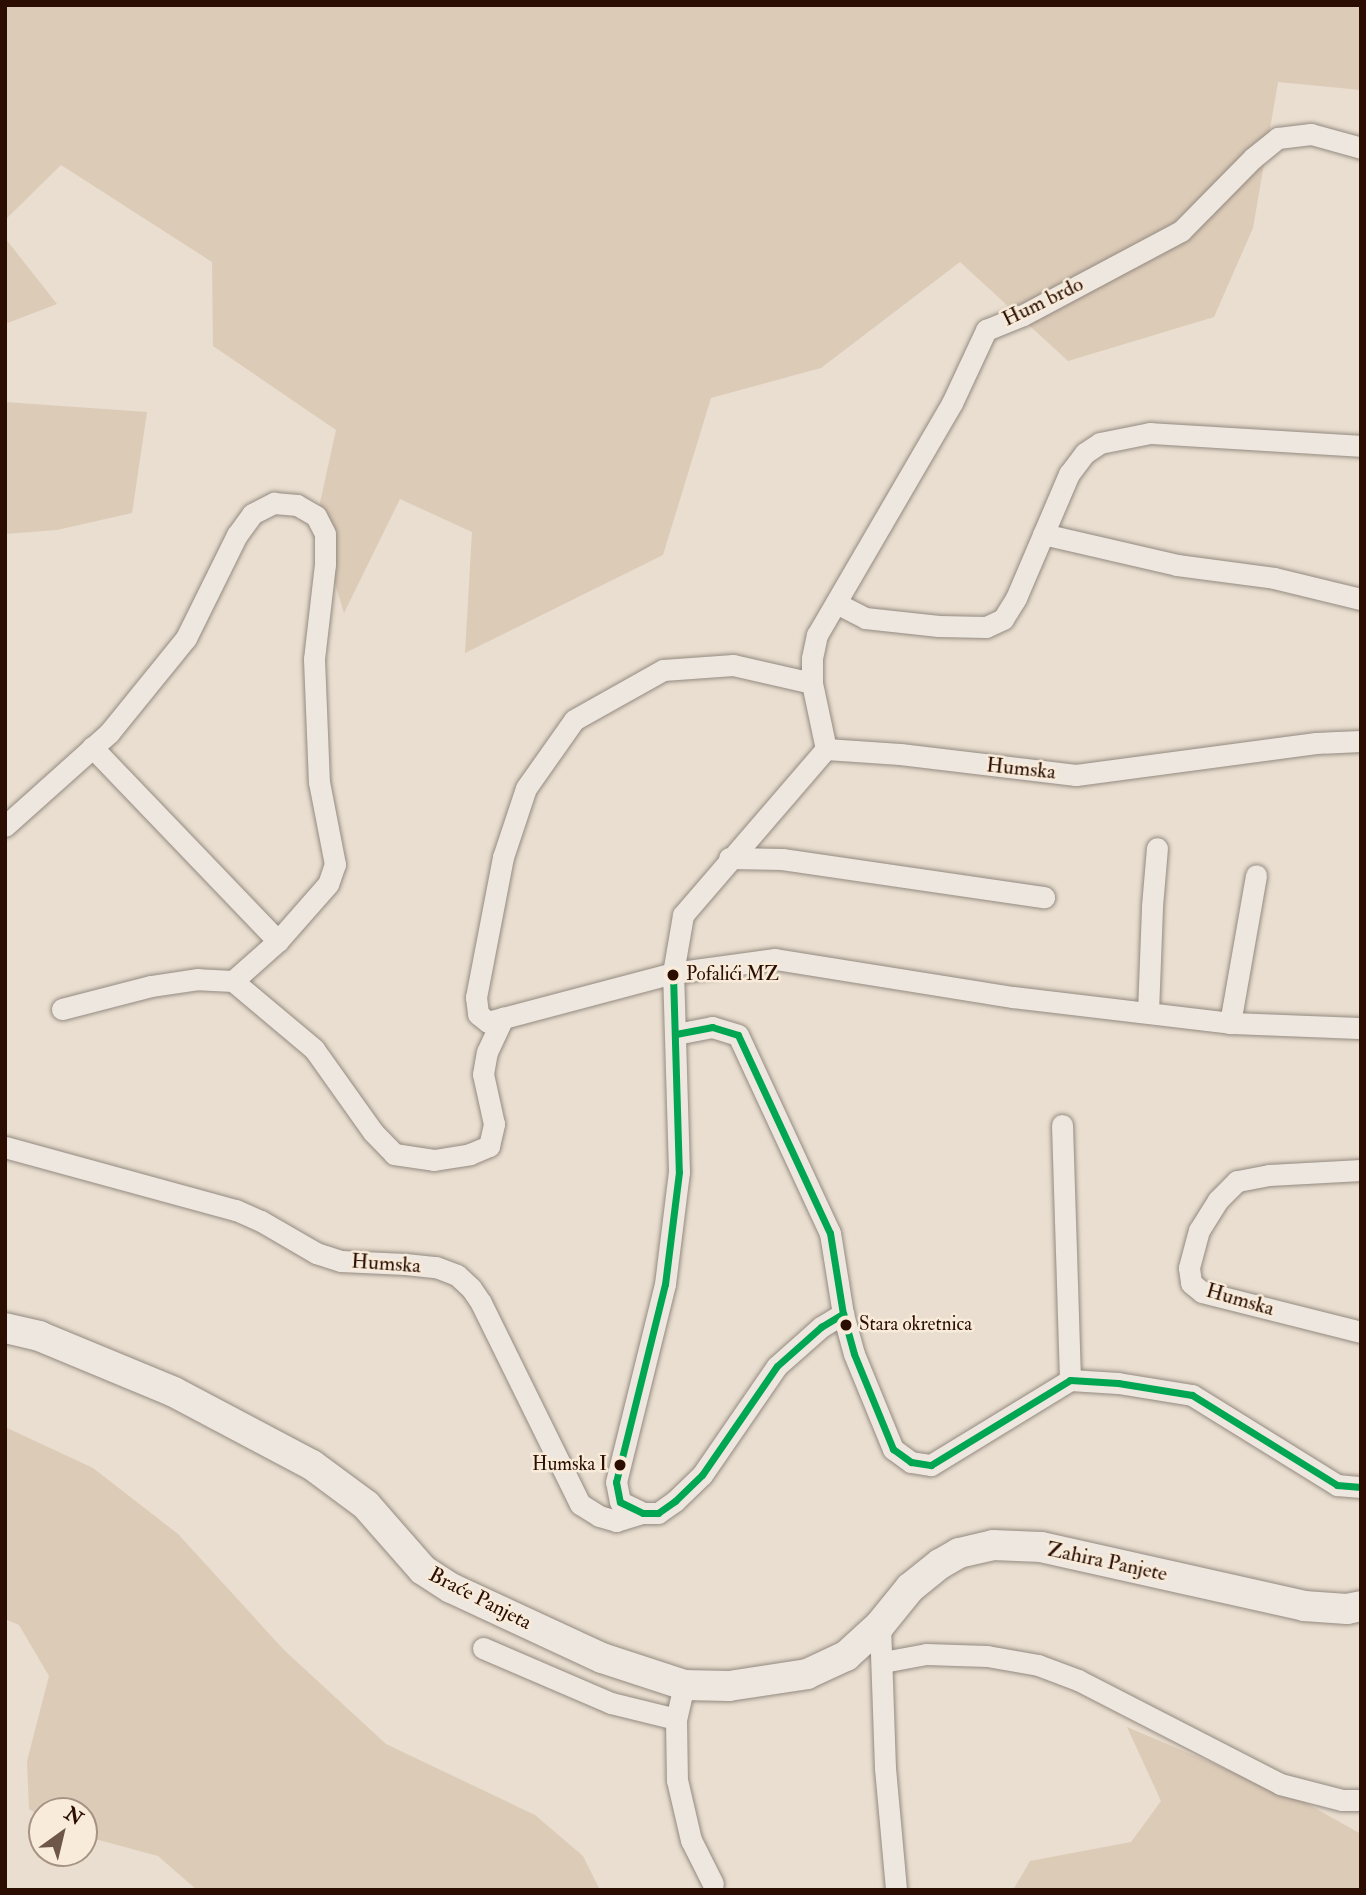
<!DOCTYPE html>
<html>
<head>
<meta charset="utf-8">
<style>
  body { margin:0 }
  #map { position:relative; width:1366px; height:1895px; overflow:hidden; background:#e9decf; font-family:"IM FELL Double Pica",serif }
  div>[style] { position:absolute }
  .green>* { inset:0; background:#dccbb7 }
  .roads { filter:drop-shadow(0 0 2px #948a80) drop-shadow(0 0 2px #948a80) }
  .street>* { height:21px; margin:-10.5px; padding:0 10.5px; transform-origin:10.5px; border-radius:10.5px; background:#ede7e0 }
  .secondary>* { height:30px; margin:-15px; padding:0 15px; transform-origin:15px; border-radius:15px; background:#ede7e0 }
  .bus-1>* { height:7px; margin:-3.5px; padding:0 3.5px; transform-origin:3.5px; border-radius:3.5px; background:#00a651 }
  .dots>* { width:19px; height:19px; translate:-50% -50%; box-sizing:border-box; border:4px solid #f8ebd9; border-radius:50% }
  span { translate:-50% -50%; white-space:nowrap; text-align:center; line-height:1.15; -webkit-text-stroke:5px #f8ebd9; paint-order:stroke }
  .bus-label { font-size:19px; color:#2b0e01 }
  .left { translate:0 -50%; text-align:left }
  .right { translate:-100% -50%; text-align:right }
  .street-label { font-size:21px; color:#2b0e01 }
  .frame { position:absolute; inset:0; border:7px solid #2b0e01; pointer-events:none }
  .north { position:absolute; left:28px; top:1797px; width:70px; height:70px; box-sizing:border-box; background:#f8ebd9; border:2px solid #a69383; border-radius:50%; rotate:34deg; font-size:19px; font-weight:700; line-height:28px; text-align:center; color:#2b0e01 }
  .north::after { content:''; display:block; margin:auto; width:24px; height:32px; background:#6e5749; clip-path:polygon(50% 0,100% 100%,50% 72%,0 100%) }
</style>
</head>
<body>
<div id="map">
  <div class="green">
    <i style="clip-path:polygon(5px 5px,1361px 5px,1361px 90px,1278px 82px,1253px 228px,1214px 317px,1068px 361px,960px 262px,821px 368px,711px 398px,663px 555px,465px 653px,472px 532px,400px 499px,344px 613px,316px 521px,336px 430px,213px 346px,212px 262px,61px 165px,5px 220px)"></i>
    <i style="clip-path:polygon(5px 238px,57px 304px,5px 324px)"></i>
    <i style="clip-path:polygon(5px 402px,147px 412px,132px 513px,57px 530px,5px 534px)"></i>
    <i style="clip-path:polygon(5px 1427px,93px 1468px,178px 1534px,284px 1650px,386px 1744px,535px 1815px,583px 1856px,600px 1890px,197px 1890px,158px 1856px,84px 1836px,84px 1811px,42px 1811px,42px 1817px,29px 1809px,27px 1761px,49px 1676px,19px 1625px,5px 1619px)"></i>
    <i style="clip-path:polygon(1127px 1727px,1306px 1803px,1361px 1834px,1361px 1890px,1013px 1890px,1030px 1861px,1131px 1842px,1161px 1801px)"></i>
  </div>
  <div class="roads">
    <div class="street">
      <i style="left:1043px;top:534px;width:138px;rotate:13deg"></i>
      <i style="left:1177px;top:565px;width:98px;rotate:7.6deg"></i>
      <i style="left:1274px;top:578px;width:89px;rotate:13.6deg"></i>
      <i style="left:836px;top:603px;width:33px;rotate:27deg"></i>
      <i style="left:865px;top:618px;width:74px;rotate:6.2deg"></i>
      <i style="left:939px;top:626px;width:47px;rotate:1.2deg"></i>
      <i style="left:986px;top:627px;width:19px;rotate:-25deg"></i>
      <i style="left:1003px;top:619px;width:25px;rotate:-58deg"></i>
      <i style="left:1016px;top:598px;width:135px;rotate:-66.9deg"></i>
      <i style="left:1069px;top:474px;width:26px;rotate:-53deg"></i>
      <i style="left:1085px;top:453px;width:18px;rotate:-34deg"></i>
      <i style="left:1100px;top:443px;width:51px;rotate:-11.3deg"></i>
      <i style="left:1150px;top:433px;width:211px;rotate:3.5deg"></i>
      <i style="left:812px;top:683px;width:81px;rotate:-167.2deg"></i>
      <i style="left:733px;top:665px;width:70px;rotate:175.9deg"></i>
      <i style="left:663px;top:670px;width:102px;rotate:150.7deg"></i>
      <i style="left:574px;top:720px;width:83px;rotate:125.2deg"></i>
      <i style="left:526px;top:788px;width:73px;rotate:108.4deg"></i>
      <i style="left:503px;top:857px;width:143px;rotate:100.9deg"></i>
      <i style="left:476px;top:997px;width:17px;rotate:83deg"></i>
      <i style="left:478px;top:1014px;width:13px;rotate:39deg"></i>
      <i style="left:488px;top:1022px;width:191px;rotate:-14.8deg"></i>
      <i style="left:673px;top:973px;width:103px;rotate:-7.8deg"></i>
      <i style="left:775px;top:959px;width:241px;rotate:9.1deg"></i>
      <i style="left:1013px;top:997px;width:219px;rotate:6.8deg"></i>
      <i style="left:1230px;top:1023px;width:131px;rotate:2.2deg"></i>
      <i style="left:92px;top:747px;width:269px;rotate:46.2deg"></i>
      <i style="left:826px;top:749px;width:67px;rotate:-102deg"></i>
      <i style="left:812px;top:683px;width:25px;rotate:-90deg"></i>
      <i style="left:812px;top:658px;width:24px;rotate:-78deg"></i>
      <i style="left:817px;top:635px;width:268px;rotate:-59.8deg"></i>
      <i style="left:952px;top:403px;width:81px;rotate:-65deg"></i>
      <i style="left:986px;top:330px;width:40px;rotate:-22deg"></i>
      <i style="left:1023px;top:315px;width:179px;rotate:-28deg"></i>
      <i style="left:1181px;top:231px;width:103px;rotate:-45.4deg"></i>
      <i style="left:1253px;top:158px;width:32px;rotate:-39deg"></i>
      <i style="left:1278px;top:138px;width:33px;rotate:-7deg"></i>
      <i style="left:1311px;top:134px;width:52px;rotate:15.6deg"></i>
      <i style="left:5px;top:826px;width:140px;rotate:-41.8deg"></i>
      <i style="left:109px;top:733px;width:122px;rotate:-51deg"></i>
      <i style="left:186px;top:638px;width:115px;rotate:-63.7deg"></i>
      <i style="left:237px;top:535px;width:26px;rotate:-54deg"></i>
      <i style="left:252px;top:514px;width:25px;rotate:-27deg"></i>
      <i style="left:274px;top:503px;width:23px;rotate:5deg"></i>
      <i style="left:297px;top:505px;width:22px;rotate:30deg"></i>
      <i style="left:316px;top:516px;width:20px;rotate:63deg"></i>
      <i style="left:325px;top:534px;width:30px;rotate:90deg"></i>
      <i style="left:325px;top:564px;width:96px;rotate:96.6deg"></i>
      <i style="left:314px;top:659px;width:123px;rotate:87.7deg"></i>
      <i style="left:319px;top:782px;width:84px;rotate:79deg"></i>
      <i style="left:335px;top:864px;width:21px;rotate:109deg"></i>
      <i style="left:328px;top:884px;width:76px;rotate:131.3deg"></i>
      <i style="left:278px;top:941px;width:60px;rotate:138.4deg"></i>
      <i style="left:233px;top:981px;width:35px;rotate:-177deg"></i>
      <i style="left:198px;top:979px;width:48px;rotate:171.5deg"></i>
      <i style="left:151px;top:986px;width:92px;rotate:165.5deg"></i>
      <i style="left:729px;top:858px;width:53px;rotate:1.1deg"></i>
      <i style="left:782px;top:859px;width:265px;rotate:8.3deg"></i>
      <i style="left:233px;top:981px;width:106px;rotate:40deg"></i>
      <i style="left:314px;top:1049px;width:102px;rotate:54.6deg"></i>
      <i style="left:373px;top:1132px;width:30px;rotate:46deg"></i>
      <i style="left:394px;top:1154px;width:40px;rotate:8.5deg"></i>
      <i style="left:434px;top:1160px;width:36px;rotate:-9deg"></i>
      <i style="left:470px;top:1154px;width:21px;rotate:-23deg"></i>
      <i style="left:489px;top:1146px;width:23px;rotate:-77deg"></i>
      <i style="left:494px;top:1124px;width:51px;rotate:-102.4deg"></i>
      <i style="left:483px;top:1074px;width:22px;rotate:-80deg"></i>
      <i style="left:487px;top:1052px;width:38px;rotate:-65deg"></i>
      <i style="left:1148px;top:1012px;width:106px;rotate:-87.8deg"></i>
      <i style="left:1152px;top:906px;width:58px;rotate:-85.1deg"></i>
      <i style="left:1230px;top:1023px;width:150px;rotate:-80deg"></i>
      <i style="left:676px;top:1034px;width:37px;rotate:-11deg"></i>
      <i style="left:712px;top:1027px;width:27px;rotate:17deg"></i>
      <i style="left:738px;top:1035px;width:218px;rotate:65.1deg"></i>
      <i style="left:830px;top:1233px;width:82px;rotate:80.9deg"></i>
      <i style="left:843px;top:1314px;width:41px;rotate:74.6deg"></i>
      <i style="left:854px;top:1354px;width:103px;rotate:67.7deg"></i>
      <i style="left:893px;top:1449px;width:22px;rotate:36deg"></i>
      <i style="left:911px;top:1462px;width:20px;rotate:9deg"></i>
      <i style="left:931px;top:1465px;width:163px;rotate:-31.4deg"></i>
      <i style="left:1070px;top:1380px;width:48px;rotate:3.6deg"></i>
      <i style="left:1118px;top:1383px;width:75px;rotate:9.2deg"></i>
      <i style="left:1192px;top:1395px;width:171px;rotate:31.8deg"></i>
      <i style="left:1337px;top:1485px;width:24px;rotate:5deg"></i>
      <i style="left:1062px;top:1125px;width:255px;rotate:88.2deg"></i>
      <i style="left:5px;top:1147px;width:239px;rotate:15.3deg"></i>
      <i style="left:236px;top:1210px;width:27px;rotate:24deg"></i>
      <i style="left:261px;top:1221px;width:64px;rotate:30.2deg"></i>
      <i style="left:316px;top:1253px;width:26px;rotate:18deg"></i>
      <i style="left:341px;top:1261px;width:64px;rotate:2.7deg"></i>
      <i style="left:405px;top:1264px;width:31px;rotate:6deg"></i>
      <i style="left:436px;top:1267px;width:22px;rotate:21deg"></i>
      <i style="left:457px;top:1275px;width:19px;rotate:43deg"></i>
      <i style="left:471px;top:1288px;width:18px;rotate:56deg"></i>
      <i style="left:481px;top:1303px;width:224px;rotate:63.8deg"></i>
      <i style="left:580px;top:1504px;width:22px;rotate:32deg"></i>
      <i style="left:599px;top:1516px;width:18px;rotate:16deg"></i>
      <i style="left:616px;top:1521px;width:28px;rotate:-17deg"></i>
      <i style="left:643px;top:1513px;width:15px"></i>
      <i style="left:658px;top:1513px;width:21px;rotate:-35deg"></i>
      <i style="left:675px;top:1501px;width:37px;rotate:-44deg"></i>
      <i style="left:702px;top:1475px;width:132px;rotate:-55.5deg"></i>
      <i style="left:777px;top:1366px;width:59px;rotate:-41.6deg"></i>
      <i style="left:821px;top:1327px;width:26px;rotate:-31deg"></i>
      <i style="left:1361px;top:1170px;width:92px;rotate:176.9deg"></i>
      <i style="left:1269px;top:1175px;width:33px;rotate:169deg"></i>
      <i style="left:1237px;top:1181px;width:27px;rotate:135deg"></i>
      <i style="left:1218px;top:1200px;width:36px;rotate:122deg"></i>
      <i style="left:1199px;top:1230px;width:39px;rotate:105deg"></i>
      <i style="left:1189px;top:1268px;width:15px;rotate:82deg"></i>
      <i style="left:1191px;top:1283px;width:14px;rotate:39deg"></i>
      <i style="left:1202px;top:1292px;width:164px;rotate:14.1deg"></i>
      <i style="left:643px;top:1513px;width:25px;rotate:-154deg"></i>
      <i style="left:620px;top:1502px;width:20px;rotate:-101deg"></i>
      <i style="left:616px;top:1482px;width:204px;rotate:-76.1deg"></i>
      <i style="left:665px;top:1284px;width:113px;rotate:-82.9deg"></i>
      <i style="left:679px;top:1172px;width:199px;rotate:-91.7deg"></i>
      <i style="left:673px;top:973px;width:59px;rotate:-80.2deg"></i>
      <i style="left:683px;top:915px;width:219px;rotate:-49.3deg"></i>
      <i style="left:826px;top:749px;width:74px;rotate:3.9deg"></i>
      <i style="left:900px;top:754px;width:177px;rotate:6.8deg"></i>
      <i style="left:1076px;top:775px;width:242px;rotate:-7.6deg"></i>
      <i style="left:1316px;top:743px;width:45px;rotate:-2.5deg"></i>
      <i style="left:880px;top:1625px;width:143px;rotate:88deg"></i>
      <i style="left:885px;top:1768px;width:122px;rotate:84.8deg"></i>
      <i style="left:483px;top:1648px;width:139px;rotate:23.3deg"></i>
      <i style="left:611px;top:1703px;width:67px;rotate:13.8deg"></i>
      <i style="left:883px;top:1662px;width:44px;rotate:-10.5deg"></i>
      <i style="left:926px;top:1654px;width:61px;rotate:1.9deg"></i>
      <i style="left:987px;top:1656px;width:52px;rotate:10deg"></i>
      <i style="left:1038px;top:1665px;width:43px;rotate:20.6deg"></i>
      <i style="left:1078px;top:1680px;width:227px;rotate:27.2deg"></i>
      <i style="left:1280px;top:1784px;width:64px;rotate:14.5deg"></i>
      <i style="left:1342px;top:1800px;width:19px"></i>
      <i style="left:684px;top:1685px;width:35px;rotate:103deg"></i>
      <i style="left:676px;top:1719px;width:61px;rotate:89.1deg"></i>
      <i style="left:677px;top:1780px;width:62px;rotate:76.9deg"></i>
      <i style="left:691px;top:1840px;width:49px;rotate:63.4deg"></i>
    </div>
    <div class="secondary">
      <i style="left:5px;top:1328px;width:35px;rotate:13deg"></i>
      <i style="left:39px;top:1336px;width:146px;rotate:22.5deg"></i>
      <i style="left:174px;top:1392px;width:156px;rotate:27.9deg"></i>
      <i style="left:312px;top:1465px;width:67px;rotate:36.5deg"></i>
      <i style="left:366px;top:1505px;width:86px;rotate:48.8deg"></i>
      <i style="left:423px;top:1570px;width:33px;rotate:33deg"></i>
      <i style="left:451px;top:1588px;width:166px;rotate:24.9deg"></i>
      <i style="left:602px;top:1658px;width:86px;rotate:18.2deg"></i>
      <i style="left:684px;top:1685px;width:45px;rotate:1.3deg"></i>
      <i style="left:729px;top:1686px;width:79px;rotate:-8.7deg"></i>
      <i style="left:807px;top:1674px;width:43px;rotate:-24.8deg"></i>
      <i style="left:846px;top:1656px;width:46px;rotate:-42.4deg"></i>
      <i style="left:880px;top:1625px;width:48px;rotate:-51deg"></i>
      <i style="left:910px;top:1588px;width:38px;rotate:-39deg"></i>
      <i style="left:940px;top:1564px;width:22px;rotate:-30deg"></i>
      <i style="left:959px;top:1553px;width:35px;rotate:-13deg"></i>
      <i style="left:993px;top:1545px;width:48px;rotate:2.4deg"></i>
      <i style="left:1041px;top:1547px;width:270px;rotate:12.6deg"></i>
      <i style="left:1304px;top:1606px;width:43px;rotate:4deg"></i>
      <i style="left:1347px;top:1609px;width:14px;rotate:-12deg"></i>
    </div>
  </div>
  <div class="bus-1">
    <i style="left:673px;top:975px;width:197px;rotate:88.3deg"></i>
    <i style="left:679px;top:1172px;width:113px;rotate:97.1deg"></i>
    <i style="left:665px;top:1284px;width:204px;rotate:103.9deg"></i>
    <i style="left:616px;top:1482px;width:20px;rotate:79deg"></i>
    <i style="left:620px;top:1502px;width:25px;rotate:26deg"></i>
    <i style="left:643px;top:1513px;width:15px"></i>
    <i style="left:658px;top:1513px;width:21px;rotate:-35deg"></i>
    <i style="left:675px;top:1501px;width:37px;rotate:-44deg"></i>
    <i style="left:702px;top:1475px;width:132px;rotate:-55.5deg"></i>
    <i style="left:777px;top:1366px;width:59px;rotate:-41.6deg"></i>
    <i style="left:821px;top:1327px;width:26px;rotate:-31deg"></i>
    <i style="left:676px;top:1034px;width:37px;rotate:-11deg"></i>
    <i style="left:712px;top:1027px;width:27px;rotate:17deg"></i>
    <i style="left:738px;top:1035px;width:218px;rotate:65.1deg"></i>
    <i style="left:830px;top:1233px;width:82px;rotate:80.9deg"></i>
    <i style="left:843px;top:1314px;width:41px;rotate:74.6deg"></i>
    <i style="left:854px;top:1354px;width:103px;rotate:67.7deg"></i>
    <i style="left:893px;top:1449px;width:22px;rotate:36deg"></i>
    <i style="left:911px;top:1462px;width:20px;rotate:9deg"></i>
    <i style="left:931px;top:1465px;width:163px;rotate:-31.4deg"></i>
    <i style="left:1070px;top:1380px;width:48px;rotate:3.6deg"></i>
    <i style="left:1118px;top:1383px;width:75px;rotate:9.2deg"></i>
    <i style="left:1192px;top:1395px;width:171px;rotate:31.8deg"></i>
    <i style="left:1337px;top:1485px;width:24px;rotate:5deg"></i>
  </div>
  <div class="dots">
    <i style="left:673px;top:975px;background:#2b0e01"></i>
    <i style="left:846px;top:1325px;background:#2b0e01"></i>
    <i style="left:620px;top:1465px;background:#2b0e01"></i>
  </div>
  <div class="bus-label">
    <span class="left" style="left:686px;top:975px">Pofalići MZ</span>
    <span class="left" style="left:859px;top:1325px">Stara okretnica</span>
    <span class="right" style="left:607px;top:1465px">Humska I</span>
  </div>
  <div class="street-label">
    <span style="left:1043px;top:302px;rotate:-26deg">Hum brdo</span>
    <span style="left:1021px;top:769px;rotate:6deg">Humska</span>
    <span style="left:386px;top:1264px;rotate:4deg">Humska</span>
    <span style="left:1240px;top:1300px;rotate:16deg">Humska</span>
    <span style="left:1107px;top:1562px;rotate:12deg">Zahira Panjete</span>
    <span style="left:480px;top:1599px;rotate:27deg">Braće Panjeta</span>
  </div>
  <div class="frame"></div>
  <div class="north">N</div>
</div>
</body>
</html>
